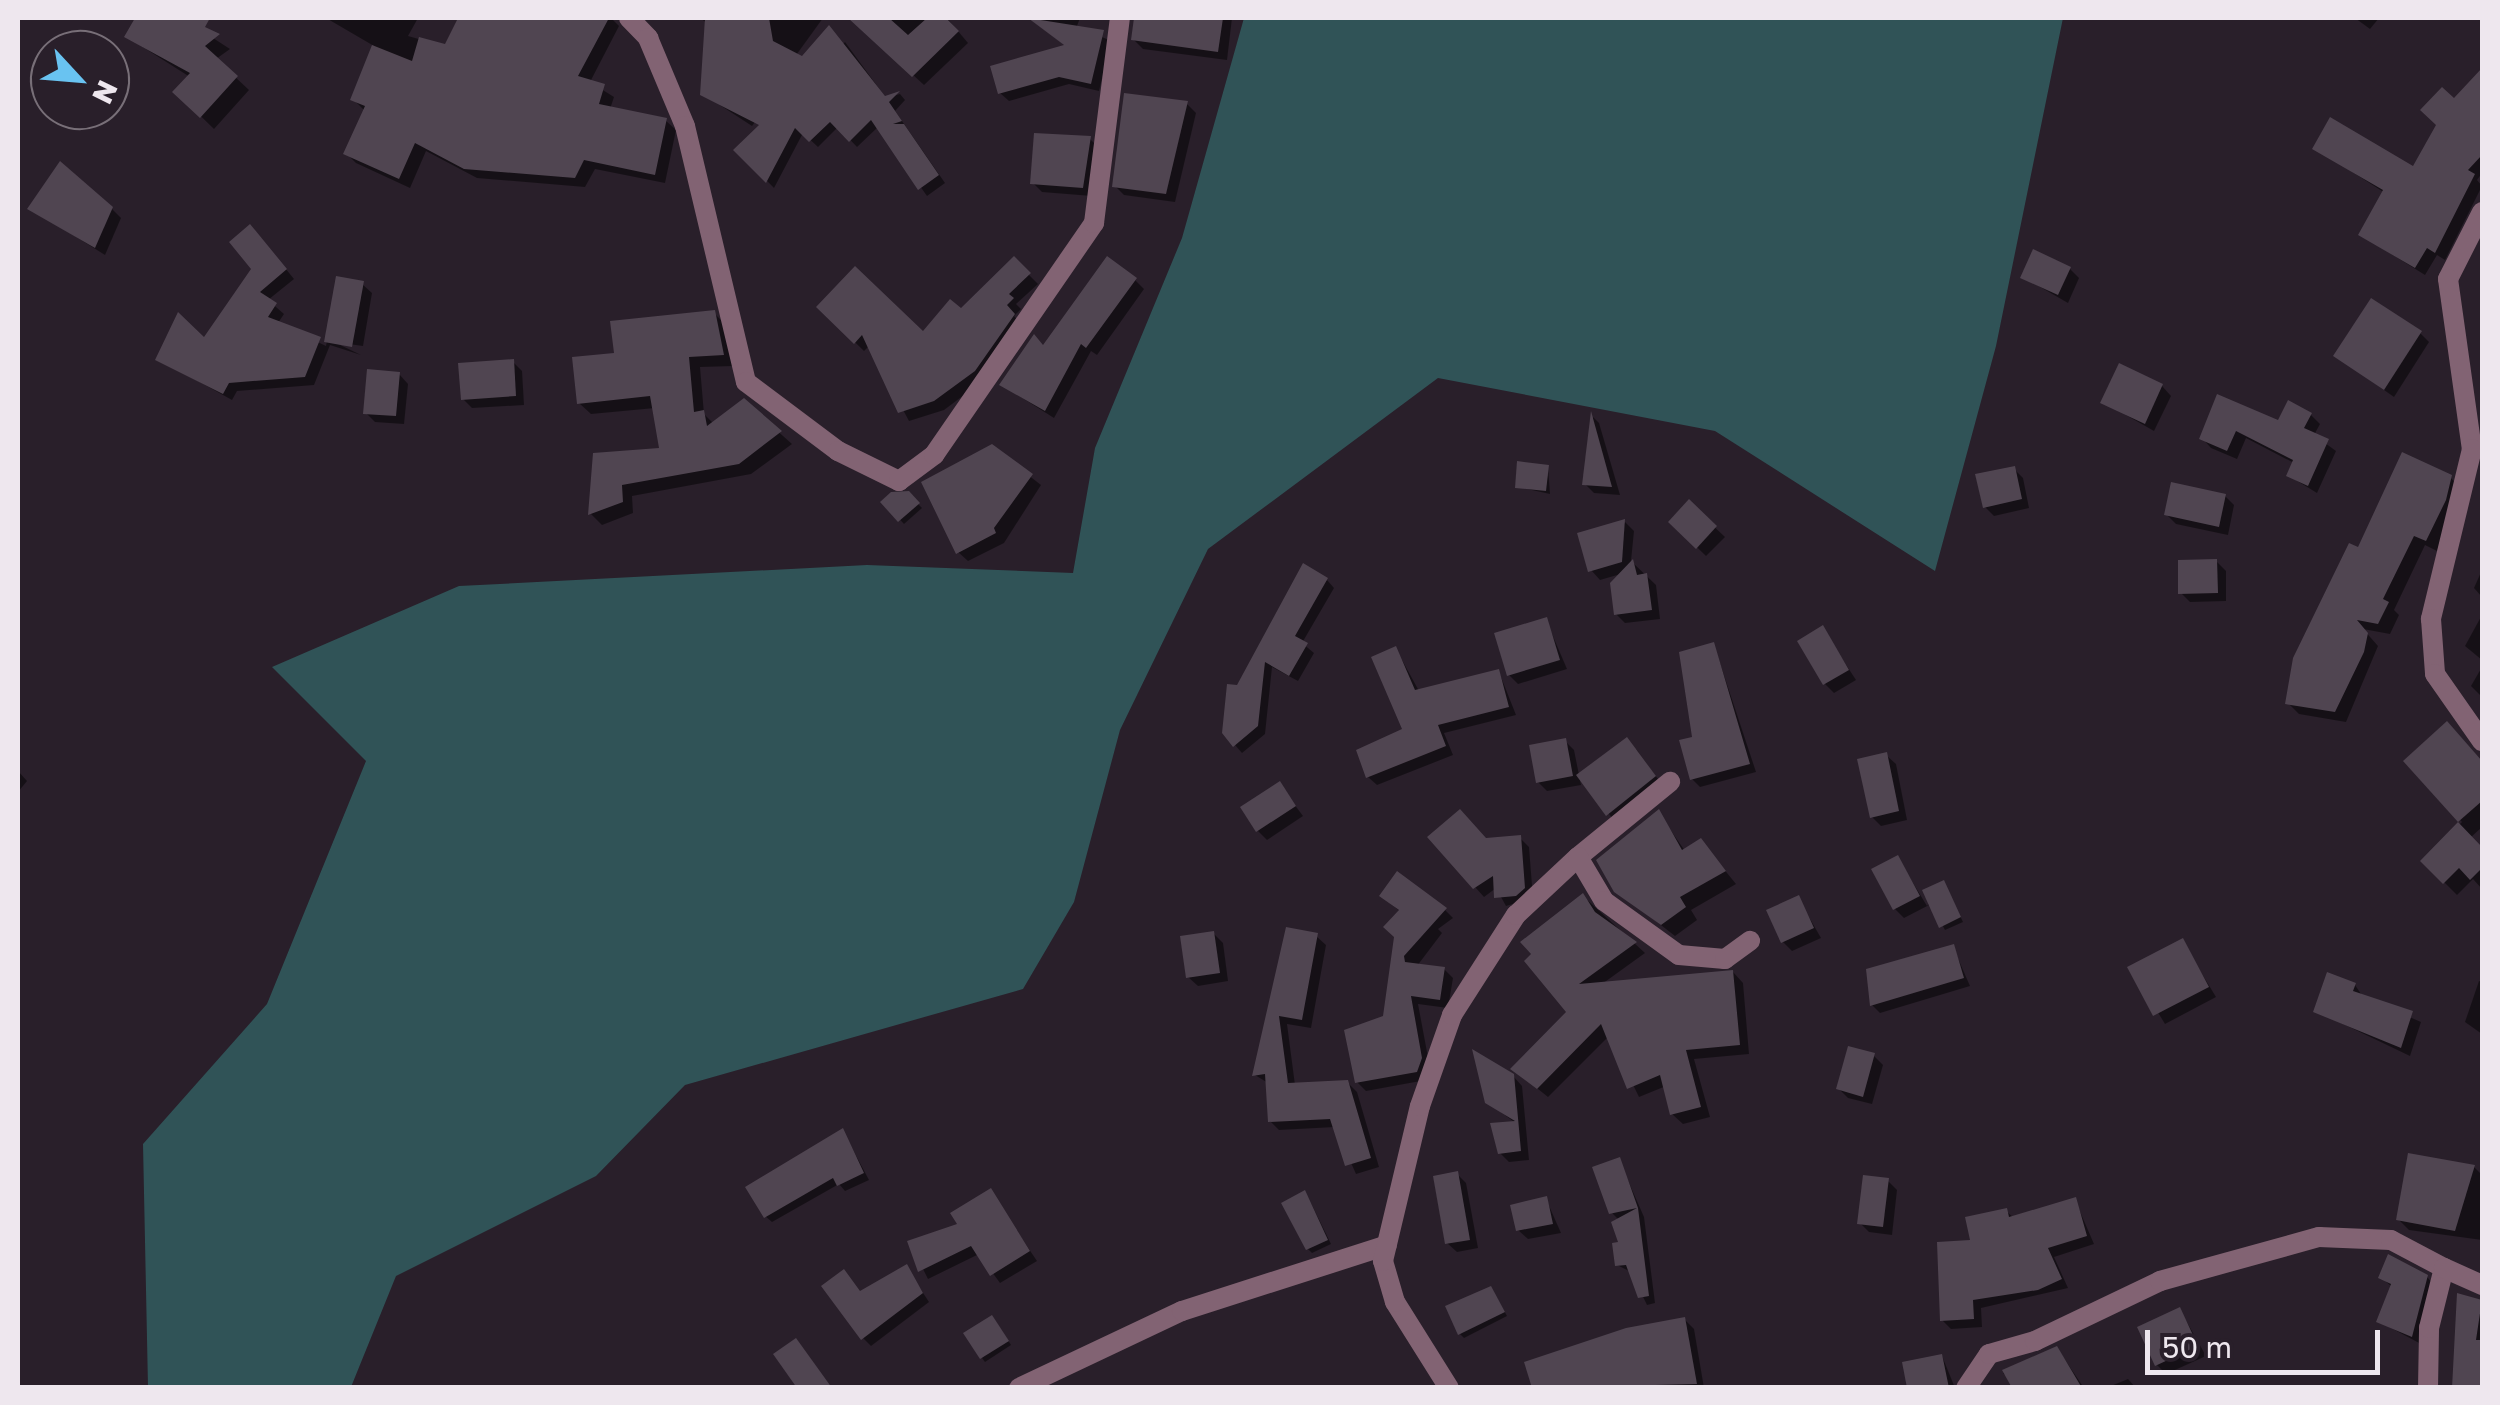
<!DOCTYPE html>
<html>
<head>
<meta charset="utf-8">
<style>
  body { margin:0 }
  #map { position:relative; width:2500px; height:1405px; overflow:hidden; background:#291f2a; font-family:"Golos Text",sans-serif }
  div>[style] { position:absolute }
  .water>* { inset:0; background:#305357 }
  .shadow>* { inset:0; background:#0007 }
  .building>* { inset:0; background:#504551 }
  .minor>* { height:20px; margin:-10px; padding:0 10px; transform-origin:10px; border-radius:10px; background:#826373 }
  span { translate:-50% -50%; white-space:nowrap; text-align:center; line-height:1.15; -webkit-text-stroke:9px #291f2a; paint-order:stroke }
  .frame { position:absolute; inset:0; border:20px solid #eee7ee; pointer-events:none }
  .north { position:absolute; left:30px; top:30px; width:100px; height:100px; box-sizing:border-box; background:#291f2a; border:2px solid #786f78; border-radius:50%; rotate:116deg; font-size:28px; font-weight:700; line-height:40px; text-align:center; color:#eee7ee }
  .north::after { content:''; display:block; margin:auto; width:35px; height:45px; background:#69c3f1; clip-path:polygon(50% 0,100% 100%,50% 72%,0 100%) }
  .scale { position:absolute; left:2145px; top:1330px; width:235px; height:45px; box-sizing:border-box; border:5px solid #eee7ee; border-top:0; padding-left:12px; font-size:30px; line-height:35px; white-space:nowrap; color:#eee7ee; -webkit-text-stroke:8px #291f2a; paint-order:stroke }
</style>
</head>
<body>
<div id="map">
  <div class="water">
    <i style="clip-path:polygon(1244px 18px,2063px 18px,1996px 346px,1935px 571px,1715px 431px,1438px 378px,1208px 549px,1120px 730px,1074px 902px,1023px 989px,685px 1085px,596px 1176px,396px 1276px,351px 1387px,148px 1387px,143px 1144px,267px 1004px,366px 761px,272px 667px,459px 586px,867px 565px,1073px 573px,1095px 448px,1182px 238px)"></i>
  </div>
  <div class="shadow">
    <i style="clip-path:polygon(137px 18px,182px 18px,230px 49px,216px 59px,249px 90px,214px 129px,176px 92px,190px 77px,127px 37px)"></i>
    <i style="clip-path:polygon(326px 18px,418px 18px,408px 36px,447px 47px,461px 18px,611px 18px,619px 26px,590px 82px,614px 97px,610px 109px,665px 120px,676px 130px,665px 183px,595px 169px,585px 187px,477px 178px,426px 151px,410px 188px,356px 163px,346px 153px,365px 111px,353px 99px,374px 46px)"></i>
    <i style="clip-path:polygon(700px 18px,823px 18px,781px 76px)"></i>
    <i style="clip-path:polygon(867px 18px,947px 18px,968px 43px,924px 85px,860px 26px)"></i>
    <i style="clip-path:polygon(1029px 18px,1080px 18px,1077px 26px,1111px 41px,1099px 91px,1069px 84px,1009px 101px,1000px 93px,1067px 47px)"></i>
    <i style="clip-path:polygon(1135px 18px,1232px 18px,1227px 60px,1143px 49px,1134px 40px)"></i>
    <i style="clip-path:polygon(2355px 18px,2379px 18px,2370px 29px)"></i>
    <i style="clip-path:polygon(845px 42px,886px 98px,900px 94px,905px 100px,895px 111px,945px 183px,927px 196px,878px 127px,857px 147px,838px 127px,818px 147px,803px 133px,774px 188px,737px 150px,754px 141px)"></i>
    <i style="clip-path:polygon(2477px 77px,2482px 83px,2482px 173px,2477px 180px,2482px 186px,2445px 260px,2437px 255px,2425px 275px,2361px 235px,2385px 193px,2315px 148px,2414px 170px,2454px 102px)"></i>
    <i style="clip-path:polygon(703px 94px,767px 106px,752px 126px)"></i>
    <i style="clip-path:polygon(1187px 104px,1196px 113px,1175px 202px,1124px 195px,1115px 186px)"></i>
    <i style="clip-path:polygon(1090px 139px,1099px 148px,1092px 196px,1042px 192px,1033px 183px)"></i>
    <i style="clip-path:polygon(30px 208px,112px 209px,121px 218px,105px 255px)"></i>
    <i style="clip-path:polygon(259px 236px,294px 279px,268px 300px,284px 314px,278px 323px,326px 346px,338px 279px,362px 284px,372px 293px,363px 346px,334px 342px,361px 355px,330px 345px,314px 385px,237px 391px,232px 400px,158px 359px,205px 341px,255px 269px)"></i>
    <i style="clip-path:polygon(1014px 260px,1038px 284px,1016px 304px,1021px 309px,1014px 316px,1022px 325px,984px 380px,944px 410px,909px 421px,869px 346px,864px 351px,819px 307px,923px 335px,961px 311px)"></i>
    <i style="clip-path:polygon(2070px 269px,2079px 278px,2068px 303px,2023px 277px)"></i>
    <i style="clip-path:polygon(1135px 280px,1144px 289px,1097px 355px,1091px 351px,1054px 418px,1002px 385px)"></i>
    <i style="clip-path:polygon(714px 313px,726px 325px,734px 366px,700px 367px,704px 414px,714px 424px,744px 401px,792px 444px,751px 474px,632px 496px,633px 513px,602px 525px,591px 514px,595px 456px,662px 451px,655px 408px,591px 414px,579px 403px,616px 355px)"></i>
    <i style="clip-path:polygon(2420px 333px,2429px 342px,2394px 397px,2336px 356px)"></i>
    <i style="clip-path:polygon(513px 362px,522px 371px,524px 405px,472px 408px,463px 399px)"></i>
    <i style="clip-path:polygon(399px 374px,408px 384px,404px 424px,375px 422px,366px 413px)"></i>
    <i style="clip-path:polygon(2162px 386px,2171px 396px,2154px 431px,2103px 402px)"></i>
    <i style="clip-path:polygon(2219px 398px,2279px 423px,2311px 415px,2320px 424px,2314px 435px,2336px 451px,2317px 493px,2289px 476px,2294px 463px,2246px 438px,2237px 459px,2211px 448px,2202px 438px)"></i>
    <i style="clip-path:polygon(1593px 417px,1599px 423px,1620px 495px,1594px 493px,1585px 484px)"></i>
    <i style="clip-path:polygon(992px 447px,1041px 485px,1004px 543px,968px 561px,958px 552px)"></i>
    <i style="clip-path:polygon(1548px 467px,1550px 494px,1518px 487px)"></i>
    <i style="clip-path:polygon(2014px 469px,2023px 478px,2029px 508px,1994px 516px,1985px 507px)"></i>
    <i style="clip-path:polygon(2450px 477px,2461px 489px,2437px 551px,2425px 545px,2394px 610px,2399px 615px,2390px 634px,2363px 629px,2378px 646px,2346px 722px,2299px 714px,2288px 703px,2359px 551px)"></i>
    <i style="clip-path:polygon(908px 494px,922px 508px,904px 524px,884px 502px)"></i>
    <i style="clip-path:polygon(2225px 496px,2234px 505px,2228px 535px,2176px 524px,2166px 514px)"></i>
    <i style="clip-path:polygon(1689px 503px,1725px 537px,1706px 556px,1671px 522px)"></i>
    <i style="clip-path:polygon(1625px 522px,1634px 531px,1631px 561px,1656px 585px,1660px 619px,1625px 623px,1616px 614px,1624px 573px,1600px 580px,1591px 570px)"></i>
    <i style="clip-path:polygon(2216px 561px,2226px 571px,2226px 601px,2190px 602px,2181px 593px)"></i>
    <i style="clip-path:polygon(2482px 570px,2482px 597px,2474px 588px)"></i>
    <i style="clip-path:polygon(1327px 580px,1334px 588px,1302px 643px,1314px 653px,1298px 681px,1272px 667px,1265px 734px,1242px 753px,1235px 745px,1238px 688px)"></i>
    <i style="clip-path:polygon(2482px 615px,2482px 660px,2465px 646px)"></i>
    <i style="clip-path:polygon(1546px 620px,1567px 669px,1518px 684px,1509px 675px)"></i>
    <i style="clip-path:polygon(1822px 628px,1856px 680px,1834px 693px,1825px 684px)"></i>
    <i style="clip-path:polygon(1714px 645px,1756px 772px,1700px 787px,1692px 779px,1695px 739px)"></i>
    <i style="clip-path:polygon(1396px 649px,1419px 691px,1499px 672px,1516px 715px,1444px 733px,1453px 755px,1377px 785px,1368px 777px,1405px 731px)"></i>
    <i style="clip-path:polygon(2482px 667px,2482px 697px,2471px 686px)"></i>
    <i style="clip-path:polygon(2461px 739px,2482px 763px,2482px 827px,2470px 838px,2482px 850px,2482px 889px,2473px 879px,2457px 895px,2423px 861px,2462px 822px,2407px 761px)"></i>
    <i style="clip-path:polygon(1565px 741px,1574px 750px,1581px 785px,1547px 791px,1538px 782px)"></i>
    <i style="clip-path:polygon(1636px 749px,1663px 786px,1617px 824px,1579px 776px)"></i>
    <i style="clip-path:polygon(1886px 755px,1896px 764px,1907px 820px,1881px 826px,1872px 817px)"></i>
    <i style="clip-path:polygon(18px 771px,27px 781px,18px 792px)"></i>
    <i style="clip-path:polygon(1279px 784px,1303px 816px,1267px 840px,1258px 831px)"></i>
    <i style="clip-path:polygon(1658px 812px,1685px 851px,1701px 841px,1736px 884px,1691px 910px,1697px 920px,1675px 936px,1616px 890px)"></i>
    <i style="clip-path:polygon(1520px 838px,1529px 847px,1533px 898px,1506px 906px,1496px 888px,1484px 897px,1475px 887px,1486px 841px)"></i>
    <i style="clip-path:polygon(1898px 858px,1927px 906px,1944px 883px,1963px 922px,1945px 930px,1931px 904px,1904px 918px,1895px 909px)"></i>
    <i style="clip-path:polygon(1583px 896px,1645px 953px,1602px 984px,1733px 972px,1743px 983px,1749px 1054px,1694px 1059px,1710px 1117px,1683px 1124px,1672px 1114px,1666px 1086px,1639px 1097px,1609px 1036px,1548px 1097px,1513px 1069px,1569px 1012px)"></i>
    <i style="clip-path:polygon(1798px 898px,1821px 938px,1792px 951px,1783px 942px)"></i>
    <i style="clip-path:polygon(1391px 904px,1445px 910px,1453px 918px,1438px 929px,1442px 933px,1417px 966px,1444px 969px,1453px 978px,1448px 1008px,1418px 1004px,1430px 1068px,1426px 1080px,1366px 1091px,1357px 1082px,1385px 1018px,1401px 912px)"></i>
    <i style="clip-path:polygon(1288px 930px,1316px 936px,1326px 945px,1311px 1028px,1287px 1024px,1295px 1085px,1347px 1082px,1357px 1092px,1379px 1167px,1356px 1174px,1335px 1127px,1279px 1130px,1270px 1121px,1268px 1083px,1255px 1075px)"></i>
    <i style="clip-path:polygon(1213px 933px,1223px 943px,1228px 981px,1198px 986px,1188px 977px)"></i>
    <i style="clip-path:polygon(2182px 941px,2216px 997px,2165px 1024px,2131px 968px)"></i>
    <i style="clip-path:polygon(1953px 947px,1970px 986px,1880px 1013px,1872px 1005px)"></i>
    <i style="clip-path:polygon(2479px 981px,2482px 982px,2482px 1034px,2465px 1022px)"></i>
    <i style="clip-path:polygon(2355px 985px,2363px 997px,2421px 1022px,2410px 1056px,2316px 1011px)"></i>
    <i style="clip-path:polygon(1874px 1056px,1883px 1065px,1872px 1104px,1848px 1098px,1839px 1089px)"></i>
    <i style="clip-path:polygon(1513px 1076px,1522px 1086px,1529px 1160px,1509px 1162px,1500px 1153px,1517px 1124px,1487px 1102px)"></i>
    <i style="clip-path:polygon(843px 1131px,869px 1180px,845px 1191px,839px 1184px,772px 1222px,765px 1216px)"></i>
    <i style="clip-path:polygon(1619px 1160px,1644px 1217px,1655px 1303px,1647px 1305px,1631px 1272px,1617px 1265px,1619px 1220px,1611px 1212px)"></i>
    <i style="clip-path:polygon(2474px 1167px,2482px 1175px,2482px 1240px,2409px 1230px,2399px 1220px)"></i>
    <i style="clip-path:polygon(1457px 1174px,1466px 1183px,1478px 1248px,1457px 1252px,1447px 1243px)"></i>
    <i style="clip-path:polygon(1888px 1181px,1897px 1190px,1892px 1235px,1869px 1232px,1860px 1223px)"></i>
    <i style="clip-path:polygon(990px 1191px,1037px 1261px,1000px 1283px,979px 1254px,928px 1279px,910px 1243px,961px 1225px)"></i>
    <i style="clip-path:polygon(1308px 1197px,1331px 1244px,1312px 1253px,1308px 1249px)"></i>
    <i style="clip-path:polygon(1546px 1199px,1561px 1233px,1528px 1239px,1518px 1230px)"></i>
    <i style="clip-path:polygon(2075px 1200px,2094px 1244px,2054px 1257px,2068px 1288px,1981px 1308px,1982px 1327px,1951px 1329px,1942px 1320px,1973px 1242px,2006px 1211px,2014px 1218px)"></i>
    <i style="clip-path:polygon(906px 1267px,929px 1302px,871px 1346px,863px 1338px,861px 1293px)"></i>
    <i style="clip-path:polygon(2381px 1277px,2427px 1277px,2436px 1287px,2421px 1344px,2378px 1321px,2392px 1287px)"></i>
    <i style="clip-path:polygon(1494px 1293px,1507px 1316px,1464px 1338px,1460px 1334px)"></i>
    <i style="clip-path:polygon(2460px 1296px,2482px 1302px,2482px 1388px,2455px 1388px)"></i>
    <i style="clip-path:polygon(2180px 1310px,2206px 1356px,2166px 1374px,2157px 1365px)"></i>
    <i style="clip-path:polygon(1685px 1320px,1694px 1329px,1704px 1388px,1534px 1388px)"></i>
    <i style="clip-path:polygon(996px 1322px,1011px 1345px,985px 1362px,982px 1358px)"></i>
    <i style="clip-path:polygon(2057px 1348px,2084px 1388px,2008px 1388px,2012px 1381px,2003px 1373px)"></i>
    <i style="clip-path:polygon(1942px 1356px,1955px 1388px,1910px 1388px)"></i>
    <i style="clip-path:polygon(2128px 1379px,2136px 1388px,2106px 1388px)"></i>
  </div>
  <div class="building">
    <i style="clip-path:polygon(135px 18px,210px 18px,205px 27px,220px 34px,205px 46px,238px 76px,200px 118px,172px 92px,190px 73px,124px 37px)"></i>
    <i style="clip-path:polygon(458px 18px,609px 18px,578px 76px,605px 84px,599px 104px,667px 118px,655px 175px,584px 160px,575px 178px,464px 169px,415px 143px,399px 179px,343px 154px,365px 106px,350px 100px,372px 45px,412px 61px,419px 37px,445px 44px)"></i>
    <i style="clip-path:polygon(705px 18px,769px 18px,773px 41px,802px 56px,829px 25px,885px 96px,900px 91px,889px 102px,902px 121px,893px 124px,904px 124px,939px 175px,918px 190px,871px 120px,849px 142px,830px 122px,809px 142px,795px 128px,766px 183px,733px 150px,759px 125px,700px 95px)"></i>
    <i style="clip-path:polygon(848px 18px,889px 18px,908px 35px,927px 18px,946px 18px,959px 31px,912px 77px)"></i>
    <i style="clip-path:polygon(1028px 18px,1104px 30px,1091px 84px,1059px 77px,998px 94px,990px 66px,1064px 45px)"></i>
    <i style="clip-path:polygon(1134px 18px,1223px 18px,1218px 52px,1131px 40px)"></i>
    <i style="clip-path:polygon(2482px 68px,2482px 155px,2468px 170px,2475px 174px,2435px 253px,2427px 248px,2415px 268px,2358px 235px,2383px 190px,2312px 149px,2330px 117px,2413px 166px,2436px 125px,2420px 110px,2442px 87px,2454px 98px)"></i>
    <i style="clip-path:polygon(1124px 93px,1188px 101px,1166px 194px,1112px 187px)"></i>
    <i style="clip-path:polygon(1034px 133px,1091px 136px,1083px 188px,1030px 184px)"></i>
    <i style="clip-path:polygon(60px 161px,113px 207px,95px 248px,27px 209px)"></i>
    <i style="clip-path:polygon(250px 224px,287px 269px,260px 292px,277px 303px,268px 317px,321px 337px,305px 377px,229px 383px,223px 394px,155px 360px,178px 312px,204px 337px,251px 269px,229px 242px)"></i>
    <i style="clip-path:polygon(2033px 249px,2071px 267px,2058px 295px,2020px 278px)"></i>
    <i style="clip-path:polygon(1014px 256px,1031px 273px,1009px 294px,1014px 298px,1007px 305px,1015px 314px,975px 371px,934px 401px,898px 413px,862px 335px,854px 344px,816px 307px,855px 266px,923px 331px,950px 299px,961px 308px)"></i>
    <i style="clip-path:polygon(1107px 256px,1137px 278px,1086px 348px,1081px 344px,1045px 411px,999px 385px,1034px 334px,1043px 345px)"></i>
    <i style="clip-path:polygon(336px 276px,364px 281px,352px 347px,324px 342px)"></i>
    <i style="clip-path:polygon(2371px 298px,2422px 331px,2384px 390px,2333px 356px)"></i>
    <i style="clip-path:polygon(715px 310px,724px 355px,689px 357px,694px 412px,704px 410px,707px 426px,744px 398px,782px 431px,739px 464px,622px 485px,623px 502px,588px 515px,593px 453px,659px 448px,650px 396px,577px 404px,572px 357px,614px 353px,610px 321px)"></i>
    <i style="clip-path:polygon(514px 359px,516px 396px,461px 400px,458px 363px)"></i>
    <i style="clip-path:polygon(2119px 363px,2163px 384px,2145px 424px,2100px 403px)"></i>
    <i style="clip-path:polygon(367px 369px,400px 372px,396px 416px,363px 414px)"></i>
    <i style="clip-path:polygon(2217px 394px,2278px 420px,2288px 400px,2312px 413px,2304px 428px,2329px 439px,2308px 486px,2286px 476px,2293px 460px,2236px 431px,2227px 451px,2199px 439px)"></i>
    <i style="clip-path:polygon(1591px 411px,1612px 487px,1582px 485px)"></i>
    <i style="clip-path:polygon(992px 444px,1033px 474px,994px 528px,996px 533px,956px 554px,921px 482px)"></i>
    <i style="clip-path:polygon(2402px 452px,2452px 475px,2446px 500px,2426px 541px,2414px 536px,2383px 599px,2389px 602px,2378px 624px,2357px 620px,2368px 633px,2364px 652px,2335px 712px,2285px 704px,2293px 658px,2349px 543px,2358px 547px)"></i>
    <i style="clip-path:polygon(1517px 461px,1549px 465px,1546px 491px,1515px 488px)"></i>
    <i style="clip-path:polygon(2015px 466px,2022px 499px,1983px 508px,1975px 474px)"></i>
    <i style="clip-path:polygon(2171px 482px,2226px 494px,2219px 527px,2164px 515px)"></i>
    <i style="clip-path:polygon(909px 491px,920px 503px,898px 522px,880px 502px,891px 492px)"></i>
    <i style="clip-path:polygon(1689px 499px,1717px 526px,1696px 549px,1668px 522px)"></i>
    <i style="clip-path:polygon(1625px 519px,1622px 562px,1588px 572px,1577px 533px)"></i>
    <i style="clip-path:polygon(1633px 559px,1637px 575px,1647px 573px,1652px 610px,1614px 615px,1610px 583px)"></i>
    <i style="clip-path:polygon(2217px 559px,2218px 593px,2178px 594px,2178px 560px)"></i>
    <i style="clip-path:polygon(1303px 563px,1328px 578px,1295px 636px,1308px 643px,1289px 676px,1265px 662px,1258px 726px,1233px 747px,1222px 733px,1227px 684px,1237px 685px)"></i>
    <i style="clip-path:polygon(1547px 617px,1560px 660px,1507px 676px,1494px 633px)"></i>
    <i style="clip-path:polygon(1823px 625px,1849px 670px,1823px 685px,1797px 641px)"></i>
    <i style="clip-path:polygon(1714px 642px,1750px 764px,1690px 780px,1679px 740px,1692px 737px,1679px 652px)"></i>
    <i style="clip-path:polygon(1396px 646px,1415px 690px,1499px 669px,1509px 707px,1438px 725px,1446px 746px,1366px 778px,1356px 750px,1402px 729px,1371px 657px)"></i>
    <i style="clip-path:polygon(2447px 721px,2482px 761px,2482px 801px,2458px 822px,2403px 761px)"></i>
    <i style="clip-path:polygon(1627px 737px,1656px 776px,1606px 816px,1576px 775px)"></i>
    <i style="clip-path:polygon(1566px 738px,1573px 776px,1536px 783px,1529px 745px)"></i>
    <i style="clip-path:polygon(1887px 752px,1899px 811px,1870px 818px,1857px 759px)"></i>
    <i style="clip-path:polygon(1280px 781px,1296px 806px,1256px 832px,1240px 807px)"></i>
    <i style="clip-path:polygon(1460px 809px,1486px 838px,1521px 835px,1525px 888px,1516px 896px,1494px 898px,1493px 876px,1473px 889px,1427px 837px)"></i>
    <i style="clip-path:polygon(1659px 809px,1682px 850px,1701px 838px,1726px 871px,1680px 897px,1686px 907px,1661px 925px,1614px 892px,1596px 860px)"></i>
    <i style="clip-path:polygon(2458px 822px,2482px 847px,2482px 868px,2470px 880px,2459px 868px,2443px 884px,2420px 861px)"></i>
    <i style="clip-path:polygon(1898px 855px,1920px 896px,1893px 910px,1871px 869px)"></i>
    <i style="clip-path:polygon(1397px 871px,1447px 908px,1404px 956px,1405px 962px,1445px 967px,1440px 1000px,1411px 996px,1422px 1058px,1417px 1072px,1355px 1083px,1344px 1030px,1383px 1016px,1394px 937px,1383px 927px,1399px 910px,1379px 896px)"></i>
    <i style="clip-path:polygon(1944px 880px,1961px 917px,1939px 928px,1922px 890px)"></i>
    <i style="clip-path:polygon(1583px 893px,1595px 912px,1637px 942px,1579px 984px,1733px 970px,1740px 1045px,1686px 1050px,1701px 1107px,1670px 1115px,1660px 1075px,1627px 1089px,1601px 1024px,1537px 1089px,1510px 1069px,1566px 1012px,1524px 961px,1531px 954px,1520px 942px)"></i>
    <i style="clip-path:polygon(1799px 895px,1814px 928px,1781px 943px,1766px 910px)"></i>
    <i style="clip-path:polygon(1286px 927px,1318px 933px,1302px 1020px,1279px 1016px,1288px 1083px,1348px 1080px,1371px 1158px,1345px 1166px,1330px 1119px,1268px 1122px,1265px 1074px,1252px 1076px)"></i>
    <i style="clip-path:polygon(1214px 931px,1220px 973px,1186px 978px,1180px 936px)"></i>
    <i style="clip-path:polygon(2183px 938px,2209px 987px,2153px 1016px,2127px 967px)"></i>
    <i style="clip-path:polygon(1954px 944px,1964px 978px,1870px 1006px,1866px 969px)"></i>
    <i style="clip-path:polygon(2327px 972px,2356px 983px,2353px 991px,2413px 1011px,2401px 1048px,2313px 1012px)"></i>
    <i style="clip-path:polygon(1848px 1046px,1875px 1053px,1863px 1097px,1836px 1089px)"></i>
    <i style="clip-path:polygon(1472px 1049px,1514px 1074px,1521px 1151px,1498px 1154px,1490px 1123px,1515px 1121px,1485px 1103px)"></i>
    <i style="clip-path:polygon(843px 1128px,864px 1173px,837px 1186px,833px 1178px,764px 1218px,745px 1187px)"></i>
    <i style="clip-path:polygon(2408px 1153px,2475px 1165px,2455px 1231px,2396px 1220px)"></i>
    <i style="clip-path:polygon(1620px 1157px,1638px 1208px,1649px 1296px,1638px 1298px,1626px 1265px,1615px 1266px,1612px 1243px,1618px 1242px,1611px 1222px,1637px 1208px,1609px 1214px,1592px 1167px)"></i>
    <i style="clip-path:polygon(1458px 1171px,1470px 1240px,1445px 1244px,1433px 1176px)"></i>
    <i style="clip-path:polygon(1863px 1175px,1889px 1178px,1883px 1227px,1857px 1224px)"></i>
    <i style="clip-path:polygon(991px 1188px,1030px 1251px,990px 1276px,971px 1246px,918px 1272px,907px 1241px,957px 1224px,950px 1213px)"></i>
    <i style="clip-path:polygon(1305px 1190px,1328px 1240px,1306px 1250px,1281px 1203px)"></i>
    <i style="clip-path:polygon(1547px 1196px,1553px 1224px,1516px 1231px,1510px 1205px)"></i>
    <i style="clip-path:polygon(2076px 1197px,2087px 1236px,2048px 1248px,2062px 1279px,2038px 1290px,1973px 1300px,1974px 1319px,1940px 1321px,1937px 1242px,1970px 1240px,1965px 1217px,2007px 1208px,2009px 1217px)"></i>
    <i style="clip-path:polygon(2388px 1254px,2428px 1275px,2412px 1337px,2376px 1322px,2391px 1284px,2378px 1278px)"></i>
    <i style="clip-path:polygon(907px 1264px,923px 1293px,861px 1340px,821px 1286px,844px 1269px,860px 1291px)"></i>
    <i style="clip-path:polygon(1491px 1286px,1505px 1312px,1458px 1335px,1445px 1306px)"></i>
    <i style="clip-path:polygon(2457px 1293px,2482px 1300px,2476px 1340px,2482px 1340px,2482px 1388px,2452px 1388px)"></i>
    <i style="clip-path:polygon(2180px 1307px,2198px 1346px,2155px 1366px,2137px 1327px)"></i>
    <i style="clip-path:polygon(992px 1315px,1009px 1341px,980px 1359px,963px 1333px)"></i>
    <i style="clip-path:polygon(1685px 1317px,1697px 1384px,1532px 1388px,1524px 1362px,1626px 1328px)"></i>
    <i style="clip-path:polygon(796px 1338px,832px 1388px,797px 1388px,773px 1354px)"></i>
    <i style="clip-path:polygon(2057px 1346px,2082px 1388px,2012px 1388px,2002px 1370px)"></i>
    <i style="clip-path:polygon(1942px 1354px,1949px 1388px,1907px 1388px,1902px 1362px)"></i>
  </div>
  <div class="minor">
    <i style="left:629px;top:18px;width:28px;rotate:46deg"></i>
    <i style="left:648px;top:38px;width:95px;rotate:67.2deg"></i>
    <i style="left:685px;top:126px;width:263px;rotate:76.6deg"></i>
    <i style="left:746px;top:382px;width:115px;rotate:36.9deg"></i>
    <i style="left:838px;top:451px;width:68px;rotate:26.2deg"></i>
    <i style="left:899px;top:481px;width:44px;rotate:-36.6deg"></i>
    <i style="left:934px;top:455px;width:282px;rotate:-55.4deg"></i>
    <i style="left:1094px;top:223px;width:207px;rotate:-82.8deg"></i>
    <i style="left:2482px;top:212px;width:75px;rotate:116.9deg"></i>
    <i style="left:2448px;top:279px;width:172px;rotate:82deg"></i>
    <i style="left:2472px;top:449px;width:175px;rotate:103.6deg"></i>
    <i style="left:2431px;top:619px;width:55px;rotate:85.8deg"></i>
    <i style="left:2435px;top:674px;width:82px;rotate:55deg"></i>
    <i style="left:1578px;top:857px;width:119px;rotate:-39.2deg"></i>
    <i style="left:1019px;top:1388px;width:180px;rotate:-25.3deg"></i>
    <i style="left:1182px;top:1311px;width:215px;rotate:-17.8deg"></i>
    <i style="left:1449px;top:1388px;width:102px;rotate:-122.1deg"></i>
    <i style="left:1395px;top:1302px;width:43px;rotate:-106.3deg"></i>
    <i style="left:1383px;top:1261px;width:159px;rotate:-76.6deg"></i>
    <i style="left:1420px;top:1106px;width:96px;rotate:-70.6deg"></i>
    <i style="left:1452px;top:1015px;width:119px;rotate:-57.4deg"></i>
    <i style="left:1516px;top:915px;width:85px;rotate:-43.1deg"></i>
    <i style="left:1578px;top:857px;width:51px;rotate:59.4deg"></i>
    <i style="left:1604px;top:901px;width:92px;rotate:35.8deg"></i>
    <i style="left:1679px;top:955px;width:46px;rotate:5deg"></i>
    <i style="left:1725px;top:959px;width:31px;rotate:-36deg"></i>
    <i style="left:1966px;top:1388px;width:41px;rotate:-55.9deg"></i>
    <i style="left:1989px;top:1354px;width:48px;rotate:-15.8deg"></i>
    <i style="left:2035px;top:1341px;width:139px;rotate:-25.6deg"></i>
    <i style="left:2160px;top:1281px;width:165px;rotate:-15.5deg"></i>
    <i style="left:2319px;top:1237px;width:72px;rotate:2.4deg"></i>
    <i style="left:2391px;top:1240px;width:60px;rotate:27.8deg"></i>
    <i style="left:2428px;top:1388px;width:60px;rotate:-89deg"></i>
    <i style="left:2429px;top:1328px;width:62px;rotate:-76deg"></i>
    <i style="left:2444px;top:1268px;width:42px;rotate:24.1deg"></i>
  </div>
  <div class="frame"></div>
  <div class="north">N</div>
  <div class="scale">50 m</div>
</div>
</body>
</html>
